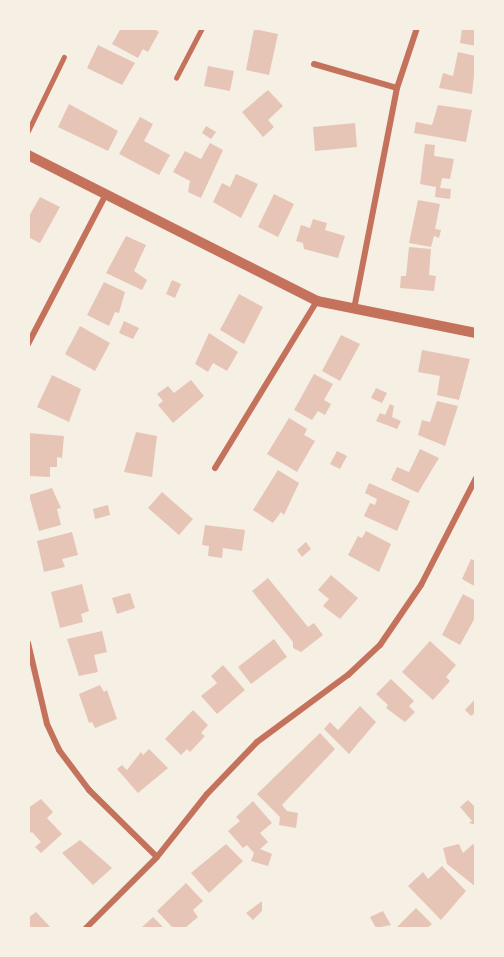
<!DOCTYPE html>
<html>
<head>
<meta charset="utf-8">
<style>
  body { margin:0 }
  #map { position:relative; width:504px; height:957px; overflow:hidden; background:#f6efe4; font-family:"Space Grotesk",sans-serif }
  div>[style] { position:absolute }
  .building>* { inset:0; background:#e6c5b7 }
  .service>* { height:4.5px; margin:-2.25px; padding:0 2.25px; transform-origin:2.25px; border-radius:2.25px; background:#c5725c }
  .minor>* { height:6px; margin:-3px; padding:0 3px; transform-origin:3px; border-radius:3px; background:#c5725c }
  .tertiary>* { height:10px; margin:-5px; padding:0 5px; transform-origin:5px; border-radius:5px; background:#c5725c }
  span { translate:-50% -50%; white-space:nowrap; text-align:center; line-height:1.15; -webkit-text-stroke:5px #f6efe4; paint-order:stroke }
  .frame { position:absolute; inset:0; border:30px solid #f6efe4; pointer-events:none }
</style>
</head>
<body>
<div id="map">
  <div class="building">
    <i style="clip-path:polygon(121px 28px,153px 28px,159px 32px,148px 52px,143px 49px,138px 58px,112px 44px)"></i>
    <i style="clip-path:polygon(462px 28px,476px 28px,476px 46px,460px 43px)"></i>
    <i style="clip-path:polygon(254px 29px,278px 34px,269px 75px,246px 70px)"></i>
    <i style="clip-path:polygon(98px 45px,135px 63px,122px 85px,87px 68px)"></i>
    <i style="clip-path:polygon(458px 52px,476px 56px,472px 94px,439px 88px,443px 73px,453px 76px)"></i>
    <i style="clip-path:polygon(208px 66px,234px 71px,230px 91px,204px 86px)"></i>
    <i style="clip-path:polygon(268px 90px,283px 106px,268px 120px,274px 127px,263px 137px,242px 112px)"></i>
    <i style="clip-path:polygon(69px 104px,118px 131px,108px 151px,58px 127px)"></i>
    <i style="clip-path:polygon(438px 105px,472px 110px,466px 142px,414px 133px,416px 122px,432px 125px)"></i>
    <i style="clip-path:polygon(140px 117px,153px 124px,144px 141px,170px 155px,159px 175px,119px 154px)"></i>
    <i style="clip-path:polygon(355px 123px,357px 147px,315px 151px,313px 127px)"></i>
    <i style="clip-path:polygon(206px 126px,216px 132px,211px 139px,202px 133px)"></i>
    <i style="clip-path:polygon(210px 143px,223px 150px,201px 198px,188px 192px,190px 181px,173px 172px,185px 151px,201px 159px)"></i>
    <i style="clip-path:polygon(425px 144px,435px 145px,434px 156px,454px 159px,450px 179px,442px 178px,440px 188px,451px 189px,450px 199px,435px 197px,436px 187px,420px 184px)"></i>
    <i style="clip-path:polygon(236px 174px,258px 184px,241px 218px,213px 202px,222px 183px,230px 187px)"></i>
    <i style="clip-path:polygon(274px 194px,294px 204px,278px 237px,258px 227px)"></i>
    <i style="clip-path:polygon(40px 197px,60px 207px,40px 243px,28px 237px,28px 218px)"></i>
    <i style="clip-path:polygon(418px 200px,440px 204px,435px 229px,441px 230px,439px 238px,434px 236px,431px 247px,409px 243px)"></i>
    <i style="clip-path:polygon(313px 219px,327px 223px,325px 230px,345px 236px,338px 258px,304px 249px,303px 243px,296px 241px,301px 225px,310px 228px)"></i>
    <i style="clip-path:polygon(126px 236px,146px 245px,134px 271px,147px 280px,142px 290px,106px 273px)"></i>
    <i style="clip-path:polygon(409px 247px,431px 249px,429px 275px,436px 276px,434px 291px,400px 288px,401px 276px,406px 276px)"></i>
    <i style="clip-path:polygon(172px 280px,181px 284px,175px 298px,166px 294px)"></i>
    <i style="clip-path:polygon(104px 282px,125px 292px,119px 313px,115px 312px,109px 326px,87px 315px)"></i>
    <i style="clip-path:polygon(239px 294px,263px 307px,244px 344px,220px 330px)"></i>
    <i style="clip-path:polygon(124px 321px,139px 328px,133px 339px,119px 333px)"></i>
    <i style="clip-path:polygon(80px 326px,110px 343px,95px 371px,65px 354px)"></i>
    <i style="clip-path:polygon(209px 333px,238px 352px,227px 371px,213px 363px,208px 372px,195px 364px)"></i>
    <i style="clip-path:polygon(341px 335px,360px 344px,340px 381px,322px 371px)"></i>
    <i style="clip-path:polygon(422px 350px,470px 359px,459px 400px,437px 395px,440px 376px,418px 372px)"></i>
    <i style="clip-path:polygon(314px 374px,333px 384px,324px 400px,331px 404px,325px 415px,318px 411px,312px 420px,294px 410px)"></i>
    <i style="clip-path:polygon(52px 375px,81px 389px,69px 422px,37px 407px)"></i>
    <i style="clip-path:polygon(191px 380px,204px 396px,173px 423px,158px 405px,163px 401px,157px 394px,168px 386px,174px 393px)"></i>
    <i style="clip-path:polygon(376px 388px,387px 393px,382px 403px,371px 398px)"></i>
    <i style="clip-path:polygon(437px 401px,458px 406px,445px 446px,418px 435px,422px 420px,430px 422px)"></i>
    <i style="clip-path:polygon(390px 404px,394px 406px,392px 417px,401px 421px,397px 429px,376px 421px,380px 413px,385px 415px)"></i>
    <i style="clip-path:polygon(289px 418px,307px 429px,304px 435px,315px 441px,297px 472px,267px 454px)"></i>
    <i style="clip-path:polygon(136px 432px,157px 436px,152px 477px,124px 472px)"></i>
    <i style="clip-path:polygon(28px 433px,64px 436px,62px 458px,57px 457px,57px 467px,50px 467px,50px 477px,28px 476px)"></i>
    <i style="clip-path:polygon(420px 449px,439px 458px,418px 493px,391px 480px,397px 467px,409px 472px)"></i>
    <i style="clip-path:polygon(337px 451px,347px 456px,340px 469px,330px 464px)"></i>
    <i style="clip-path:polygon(278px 470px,299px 483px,284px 515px,281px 512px,273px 523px,253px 510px)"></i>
    <i style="clip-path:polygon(369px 483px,410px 501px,397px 531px,364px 516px,370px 503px,375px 505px,377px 499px,365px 493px)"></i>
    <i style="clip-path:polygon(52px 488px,61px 508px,57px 509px,61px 525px,39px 531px,29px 495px)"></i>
    <i style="clip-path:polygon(162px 492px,193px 519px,179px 535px,148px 508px)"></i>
    <i style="clip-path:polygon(108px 505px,110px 515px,95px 519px,93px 509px)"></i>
    <i style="clip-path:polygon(205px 525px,245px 530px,242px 551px,223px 548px,222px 558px,208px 556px,209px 546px,202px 545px)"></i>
    <i style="clip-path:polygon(366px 531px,391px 544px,379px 572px,348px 555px,358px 536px,362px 538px)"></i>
    <i style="clip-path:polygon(72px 532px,78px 555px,62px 559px,65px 567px,44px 572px,37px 541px)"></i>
    <i style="clip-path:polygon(306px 542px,311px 549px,302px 557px,297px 550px)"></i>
    <i style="clip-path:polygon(471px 559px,476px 561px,476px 587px,462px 579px)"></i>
    <i style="clip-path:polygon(331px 575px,358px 598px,340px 619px,323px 606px,329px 599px,318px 590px)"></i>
    <i style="clip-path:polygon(268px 578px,308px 627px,314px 623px,323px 635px,301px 652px,293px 648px,293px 642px,252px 591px)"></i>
    <i style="clip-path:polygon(82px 584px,89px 611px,81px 614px,83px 622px,60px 628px,51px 592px)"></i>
    <i style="clip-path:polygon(130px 593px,135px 608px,117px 614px,112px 598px)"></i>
    <i style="clip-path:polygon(463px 594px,476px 601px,476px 616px,460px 645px,442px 635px)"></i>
    <i style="clip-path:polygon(102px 631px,107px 652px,94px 655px,98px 672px,79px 676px,67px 639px)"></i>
    <i style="clip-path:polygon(274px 639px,287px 657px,251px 684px,238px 667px)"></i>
    <i style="clip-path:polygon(430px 641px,456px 665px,446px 677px,450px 681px,433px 700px,402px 672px)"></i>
    <i style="clip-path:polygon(223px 665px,245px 690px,217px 714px,201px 696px,217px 683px,211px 676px)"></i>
    <i style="clip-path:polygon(391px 679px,414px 701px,409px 706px,415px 712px,405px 722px,386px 708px,388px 705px,376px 694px)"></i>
    <i style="clip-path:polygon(100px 685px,104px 692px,107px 690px,117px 719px,95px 728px,92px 722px,89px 723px,79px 694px)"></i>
    <i style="clip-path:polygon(476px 698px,476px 712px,471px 716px,465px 710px)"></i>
    <i style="clip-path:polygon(360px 706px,376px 722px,349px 754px,324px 729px,330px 722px,338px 730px)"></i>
    <i style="clip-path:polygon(193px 710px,208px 725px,201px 733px,205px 736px,190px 752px,187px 749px,181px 755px,165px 739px)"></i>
    <i style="clip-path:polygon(320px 733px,335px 749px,282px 805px,287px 811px,298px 813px,296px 828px,279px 825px,280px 817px,257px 794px)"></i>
    <i style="clip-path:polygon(149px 749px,168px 768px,138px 793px,117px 769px,122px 765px,127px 770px,141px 752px,143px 755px)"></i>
    <i style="clip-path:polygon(41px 799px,53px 812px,47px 818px,62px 834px,41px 853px,35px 847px,41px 842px,32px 832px,28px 834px,28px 808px)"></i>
    <i style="clip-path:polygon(468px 800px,476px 808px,476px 825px,469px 823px,472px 821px,460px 807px)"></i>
    <i style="clip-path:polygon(253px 801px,272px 823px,260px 833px,268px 842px,260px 849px,272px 854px,268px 866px,251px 861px,254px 853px,247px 845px,243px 848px,228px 831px,240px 821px,236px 817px)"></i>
    <i style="clip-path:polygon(80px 840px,112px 868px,93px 885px,62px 853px)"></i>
    <i style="clip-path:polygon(226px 844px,243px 861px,209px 893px,191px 873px)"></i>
    <i style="clip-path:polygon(459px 844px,463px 853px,473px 844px,476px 847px,476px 887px,447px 864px,443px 848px)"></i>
    <i style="clip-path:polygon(442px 866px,466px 891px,441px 920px,408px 886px,423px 872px,428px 879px)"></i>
    <i style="clip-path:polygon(186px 883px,203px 901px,193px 910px,198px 917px,185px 928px,173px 928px,157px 911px)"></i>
    <i style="clip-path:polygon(262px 901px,262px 911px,253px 920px,246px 913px)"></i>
    <i style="clip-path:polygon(416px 908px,432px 924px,427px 928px,396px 928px)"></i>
    <i style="clip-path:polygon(383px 911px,391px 925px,376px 928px,370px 917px)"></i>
    <i style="clip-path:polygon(36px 912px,51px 928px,28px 928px,28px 918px)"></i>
    <i style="clip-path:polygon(153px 917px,164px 928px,141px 928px)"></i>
  </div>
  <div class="service">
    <i style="left:176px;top:78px;width:56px;rotate:-62.5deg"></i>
    <i style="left:28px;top:131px;width:82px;rotate:-64.1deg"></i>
  </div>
  <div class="minor">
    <i style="left:314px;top:64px;width:86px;rotate:16.1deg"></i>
    <i style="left:354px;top:309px;width:225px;rotate:-79deg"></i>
    <i style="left:397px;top:88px;width:63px;rotate:-71.6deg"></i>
    <i style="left:28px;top:344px;width:167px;rotate:-62.5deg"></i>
    <i style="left:215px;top:468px;width:196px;rotate:-58.6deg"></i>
    <i style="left:28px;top:643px;width:83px;rotate:76.8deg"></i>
    <i style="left:47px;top:724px;width:29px;rotate:65deg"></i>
    <i style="left:59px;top:750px;width:50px;rotate:53.1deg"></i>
    <i style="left:89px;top:790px;width:95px;rotate:44.6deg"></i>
    <i style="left:86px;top:928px;width:100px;rotate:-45deg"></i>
    <i style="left:157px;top:857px;width:80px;rotate:-51.6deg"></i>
    <i style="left:207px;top:794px;width:72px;rotate:-46.1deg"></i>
    <i style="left:257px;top:742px;width:113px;rotate:-36.4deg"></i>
    <i style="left:348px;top:675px;width:44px;rotate:-43.2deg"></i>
    <i style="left:380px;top:645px;width:73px;rotate:-55.7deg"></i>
    <i style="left:421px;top:585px;width:120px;rotate:-62.8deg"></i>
  </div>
  <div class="tertiary">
    <i style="left:28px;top:155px;width:324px;rotate:26.8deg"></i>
    <i style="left:317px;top:301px;width:162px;rotate:11.4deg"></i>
  </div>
  <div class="frame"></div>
</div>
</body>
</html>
